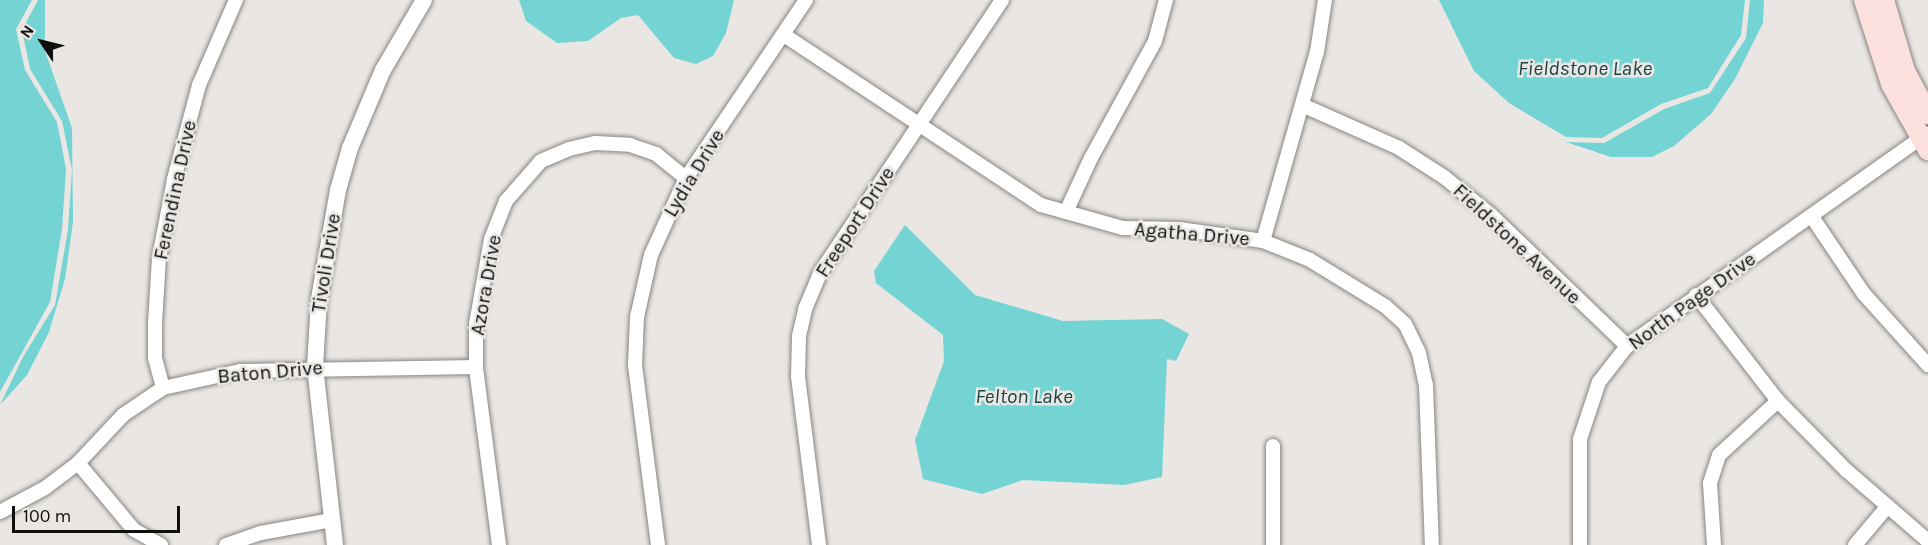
<!DOCTYPE html>
<html>
<head>
<meta charset="utf-8">
<style>
  body { margin:0 }
  #map { position:relative; width:1928px; height:545px; overflow:hidden; background:#e9e6e3; font-family:Karla,sans-serif }
  div>[style] { position:absolute }
  .water>* { inset:0; background:#74d3d3 }
  .roads { filter:drop-shadow(0 0 2px #878582) drop-shadow(0 0 2px #878582) }
  .minor>* { height:14px; margin:-7px; padding:0 7px; transform-origin:7px; border-radius:7px; background:#fff }
  .tertiary>* { height:16px; margin:-8px; padding:0 8px; transform-origin:8px; border-radius:8px; background:#fff }
  .secondary>* { height:20px; margin:-10px; padding:0 10px; transform-origin:10px; border-radius:10px; background:#fce0de }
  span { translate:-50% -50%; white-space:nowrap; text-align:center; line-height:1.15; -webkit-text-stroke:5px #e9e6e3; paint-order:stroke }
  .street-label { font-size:20px; color:#0f0f0d }
  .water-label { font-size:21px; color:#194545; font-style:italic }
  .north { position:absolute; left:12px; top:12px; width:60px; height:60px; -webkit-text-stroke:4px #e9e6e3; paint-order:stroke; rotate:305deg; font-size:16px; font-weight:700; line-height:24px; text-align:center; color:#0f0f0d }
  .north::after { content:''; display:block; margin:auto; width:21px; height:27px; background:#0f0f0d; clip-path:polygon(50% 0,100% 100%,50% 72%,0 100%) }
  .scale { position:absolute; left:12px; top:506px; width:168px; height:27px; box-sizing:border-box; border:3px solid #0f0f0d; border-top:0; padding-left:8px; font-size:18px; line-height:21px; white-space:nowrap; color:#0f0f0d; -webkit-text-stroke:4px #e9e6e3; paint-order:stroke }
</style>
</head>
<body>
<div id="map">
  <div class="water">
    <i style="clip-path:polygon(0 0,32px 0,16px 29px,25px 70px,57px 122px,66px 169px,62px 229px,50px 302px,0 392px)"></i>
    <i style="clip-path:polygon(38px 0,45px 0,45px 51px,72px 128px,73px 222px,65px 279px,49px 332px,27px 375px,0 405px,23px 357px,55px 305px,68px 230px,72px 170px,62px 121px,30px 69px,22px 30px)"></i>
    <i style="clip-path:polygon(519px 0,734px 0,726px 33px,713px 56px,696px 64px,674px 58px,638px 15px,621px 18px,588px 41px,557px 43px,526px 21px)"></i>
    <i style="clip-path:polygon(1439px 0,1745px 0,1741px 35px,1708px 88px,1661px 104px,1602px 138px,1566px 137px,1509px 103px,1474px 71px)"></i>
    <i style="clip-path:polygon(1750px 0,1764px 0,1763px 23px,1735px 79px,1711px 114px,1674px 146px,1652px 157px,1611px 157px,1566px 142px,1604px 143px,1664px 109px,1710px 93px,1746px 38px)"></i>
    <i style="clip-path:polygon(905px 225px,975px 295px,1063px 321px,1162px 319px,1189px 334px,1176px 361px,1167px 359px,1162px 477px,1124px 485px,1023px 480px,982px 494px,923px 479px,915px 440px,944px 361px,943px 335px,876px 283px,874px 271px)"></i>
  </div>
  <div class="roads">
    <div class="minor">
      <i style="left:784px;top:35px;width:308px;rotate:33.5deg"></i>
      <i style="left:1041px;top:205px;width:85px;rotate:15.7deg"></i>
      <i style="left:1123px;top:228px;width:56px;rotate:1deg"></i>
      <i style="left:1179px;top:229px;width:85px;rotate:8.1deg"></i>
      <i style="left:1263px;top:241px;width:51px;rotate:22deg"></i>
      <i style="left:1310px;top:260px;width:88px;rotate:31.5deg"></i>
      <i style="left:1385px;top:306px;width:27px;rotate:42deg"></i>
      <i style="left:1405px;top:324px;width:32px;rotate:64deg"></i>
      <i style="left:1419px;top:353px;width:33px;rotate:78deg"></i>
      <i style="left:1426px;top:385px;width:160px;rotate:87.9deg"></i>
      <i style="left:1302px;top:105px;width:106px;rotate:23.9deg"></i>
      <i style="left:1399px;top:148px;width:54px;rotate:32.8deg"></i>
      <i style="left:1444px;top:177px;width:60px;rotate:39deg"></i>
      <i style="left:1491px;top:215px;width:189px;rotate:43.9deg"></i>
      <i style="left:1066px;top:212px;width:60px;rotate:-65.2deg"></i>
      <i style="left:1091px;top:158px;width:133px;rotate:-61.3deg"></i>
      <i style="left:1155px;top:41px;width:42px;rotate:-75deg"></i>
      <i style="left:1812px;top:217px;width:93px;rotate:56deg"></i>
      <i style="left:1864px;top:294px;width:96px;rotate:48deg"></i>
      <i style="left:1263px;top:241px;width:197px;rotate:-74.1deg"></i>
      <i style="left:1317px;top:52px;width:53px;rotate:-81.3deg"></i>
      <i style="left:1696px;top:295px;width:134px;rotate:52.3deg"></i>
      <i style="left:1778px;top:401px;width:97px;rotate:45.4deg"></i>
      <i style="left:1846px;top:470px;width:108px;rotate:40.9deg"></i>
      <i style="left:163px;top:388px;width:31px;rotate:-105deg"></i>
      <i style="left:155px;top:358px;width:35px;rotate:-90deg"></i>
      <i style="left:155px;top:323px;width:65px;rotate:-86.5deg"></i>
      <i style="left:159px;top:258px;width:80px;rotate:-79.2deg"></i>
      <i style="left:174px;top:179px;width:97px;rotate:-75.1deg"></i>
      <i style="left:199px;top:85px;width:93px;rotate:-66.5deg"></i>
      <i style="left:1273px;top:446px;width:99px;rotate:90deg"></i>
      <i style="left:78px;top:463px;width:87px;rotate:50.1deg"></i>
      <i style="left:134px;top:530px;width:31px;rotate:29deg"></i>
      <i style="left:0;top:512px;width:51px;rotate:-28.1deg"></i>
      <i style="left:45px;top:488px;width:41px;rotate:-37.1deg"></i>
      <i style="left:78px;top:463px;width:66px;rotate:-46.8deg"></i>
      <i style="left:123px;top:415px;width:48px;rotate:-34deg"></i>
      <i style="left:163px;top:388px;width:79px;rotate:-12.4deg"></i>
      <i style="left:240px;top:371px;width:236px;rotate:-1deg"></i>
      <i style="left:226px;top:545px;width:37px;rotate:-19deg"></i>
      <i style="left:261px;top:533px;width:72px;rotate:-10.4deg"></i>
      <i style="left:499px;top:545px;width:179px;rotate:-97.4deg"></i>
      <i style="left:476px;top:367px;width:43px;rotate:-90deg"></i>
      <i style="left:476px;top:324px;width:86px;rotate:-80deg"></i>
      <i style="left:491px;top:239px;width:41px;rotate:-68.5deg"></i>
      <i style="left:506px;top:201px;width:53px;rotate:-48.8deg"></i>
      <i style="left:541px;top:161px;width:30px;rotate:-23deg"></i>
      <i style="left:569px;top:149px;width:27px;rotate:-13deg"></i>
      <i style="left:595px;top:143px;width:35px;rotate:3deg"></i>
      <i style="left:630px;top:145px;width:28px;rotate:19deg"></i>
      <i style="left:656px;top:154px;width:38px;rotate:39deg"></i>
      <i style="left:658px;top:545px;width:180px;rotate:-97.3deg"></i>
      <i style="left:635px;top:366px;width:49px;rotate:-87.7deg"></i>
      <i style="left:637px;top:317px;width:64px;rotate:-77.3deg"></i>
      <i style="left:651px;top:255px;width:85px;rotate:-65.6deg"></i>
      <i style="left:686px;top:178px;width:215px;rotate:-56deg"></i>
      <i style="left:819px;top:545px;width:169px;rotate:-97.1deg"></i>
      <i style="left:798px;top:377px;width:41px;rotate:-88.6deg"></i>
      <i style="left:799px;top:336px;width:28px;rotate:-77deg"></i>
      <i style="left:805px;top:309px;width:39px;rotate:-67deg"></i>
      <i style="left:820px;top:273px;width:328px;rotate:-56.3deg"></i>
      <i style="left:1580px;top:545px;width:106px;rotate:-90deg"></i>
      <i style="left:1580px;top:439px;width:60px;rotate:-71.6deg"></i>
      <i style="left:1599px;top:382px;width:46px;rotate:-52.1deg"></i>
      <i style="left:1627px;top:346px;width:367px;rotate:-35.3deg"></i>
      <i style="left:1714px;top:545px;width:62px;rotate:-93.7deg"></i>
      <i style="left:1710px;top:483px;width:29px;rotate:-72deg"></i>
      <i style="left:1719px;top:455px;width:80px;rotate:-42.5deg"></i>
      <i style="left:1855px;top:545px;width:50px;rotate:-49.9deg"></i>
    </div>
    <div class="tertiary">
      <i style="left:335px;top:545px;width:179px;rotate:-96.4deg"></i>
      <i style="left:315px;top:367px;width:68px;rotate:-86.6deg"></i>
      <i style="left:319px;top:299px;width:111px;rotate:-80.1deg"></i>
      <i style="left:338px;top:190px;width:44px;rotate:-74.1deg"></i>
      <i style="left:350px;top:148px;width:85px;rotate:-67.1deg"></i>
      <i style="left:383px;top:70px;width:81px;rotate:-59.6deg"></i>
    </div>
    <div class="secondary">
      <i style="left:1864px;top:0;width:88px;rotate:72.2deg"></i>
      <i style="left:1891px;top:84px;width:76px;rotate:60.7deg"></i>
      <i style="left:1884px;top:0;width:74px;rotate:73.5deg"></i>
      <i style="left:1905px;top:71px;width:49px;rotate:61.9deg"></i>
    </div>
  </div>
  <div class="street-label">
    <span style="left:694px;top:173px;rotate:-59deg">Lydia Drive</span>
    <span style="left:175px;top:190px;rotate:-78deg">Ferendina Drive</span>
    <span style="left:855px;top:222px;rotate:-57deg">Freeport Drive</span>
    <span style="left:1192px;top:234px;rotate:5deg">Agatha Drive</span>
    <span style="left:1517px;top:244px;rotate:43deg">Fieldstone Avenue</span>
    <span style="left:326px;top:263px;rotate:-81deg">Tivoli Drive</span>
    <span style="left:486px;top:285px;rotate:-80deg">Azora Drive</span>
    <span style="left:1692px;top:301px;rotate:-36deg">North Page Drive</span>
    <span style="left:270px;top:372px;rotate:-5deg">Baton Drive</span>
  </div>
  <div class="water-label">
    <span style="left:1585px;top:68px">Fieldstone Lake</span>
    <span style="left:1024px;top:396px">Felton Lake</span>
  </div>
  <div class="north">N</div>
  <div class="scale">100 m</div>
</div>
</body>
</html>
